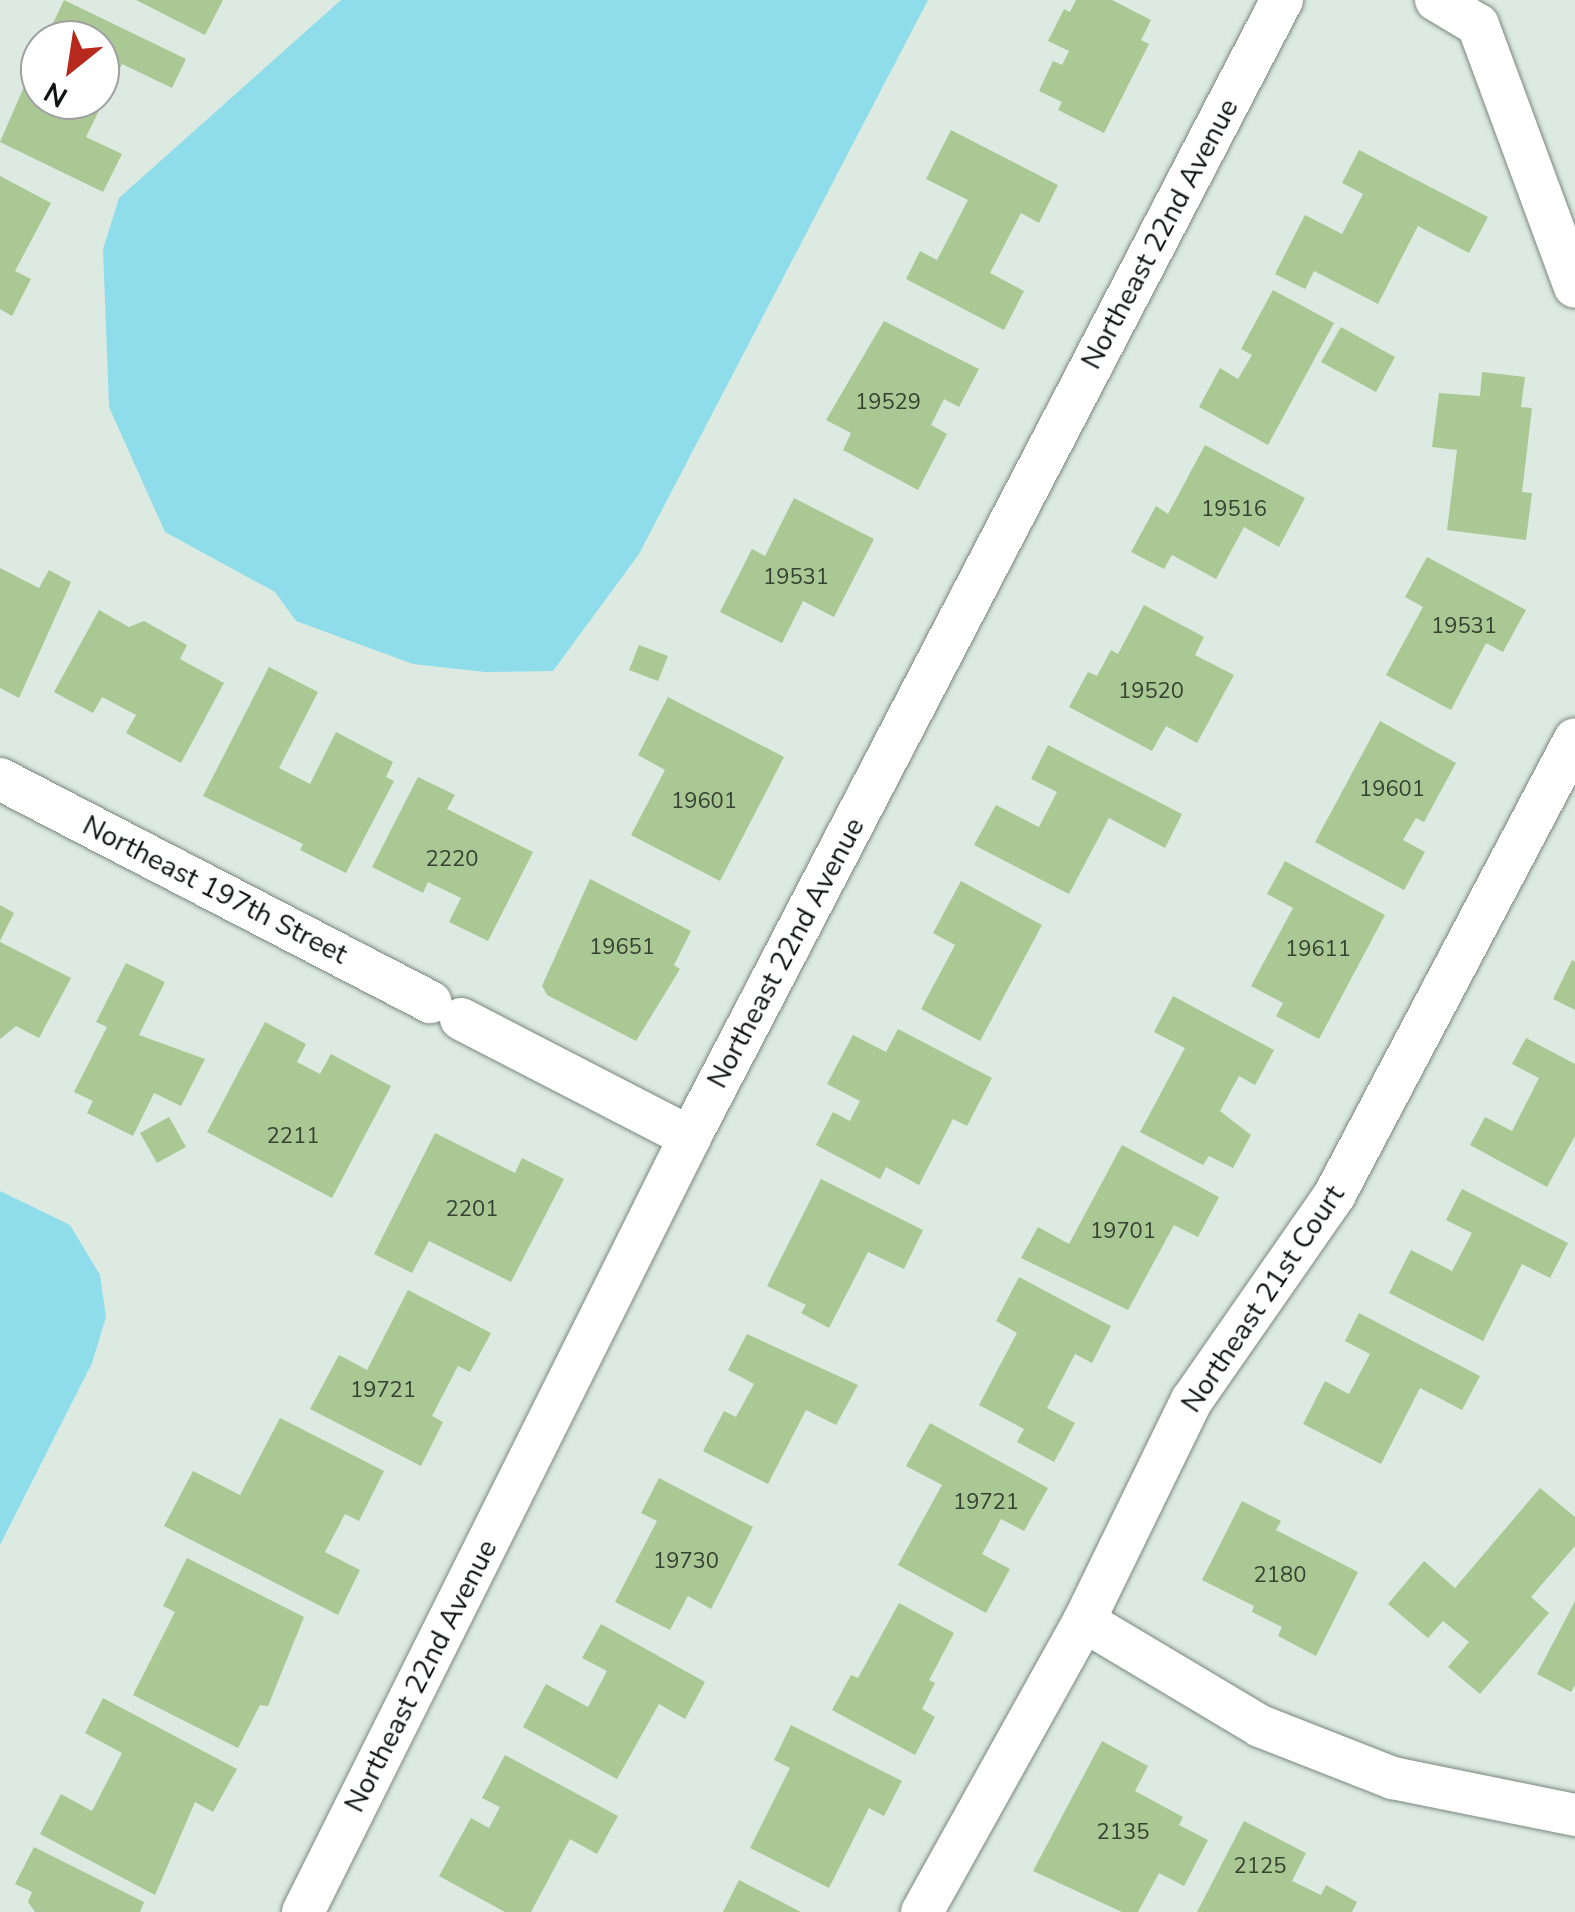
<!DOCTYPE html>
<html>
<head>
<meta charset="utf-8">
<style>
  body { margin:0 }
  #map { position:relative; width:1575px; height:1912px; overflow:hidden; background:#dceae1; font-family:"Nunito Sans",sans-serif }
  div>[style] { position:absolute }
  .water>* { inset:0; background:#8fddeb }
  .building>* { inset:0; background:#aac894 }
  .roads { filter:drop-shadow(0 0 2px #79877e) drop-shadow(0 0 2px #79877e) }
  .minor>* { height:42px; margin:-21px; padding:0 21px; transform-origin:21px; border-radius:21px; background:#fff }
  span { translate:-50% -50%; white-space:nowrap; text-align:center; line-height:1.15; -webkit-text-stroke:8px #fff; paint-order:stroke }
  .number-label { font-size:22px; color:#364132 }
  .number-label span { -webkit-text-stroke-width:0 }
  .street-label { font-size:28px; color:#0f1411 }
  .north { position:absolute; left:20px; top:20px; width:100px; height:100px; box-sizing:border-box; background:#fff; border:2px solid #9fa1a0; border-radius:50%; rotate:210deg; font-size:28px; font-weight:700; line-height:40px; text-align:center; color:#0f1411 }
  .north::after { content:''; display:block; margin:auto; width:35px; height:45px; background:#b7291d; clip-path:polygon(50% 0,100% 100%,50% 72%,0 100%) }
</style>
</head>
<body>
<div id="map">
  <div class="water">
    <i style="clip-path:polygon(341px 0,928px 0,639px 554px,553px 671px,485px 672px,413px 664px,296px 621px,275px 592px,165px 532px,109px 407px,103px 249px,119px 198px)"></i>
    <i style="clip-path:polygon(0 1191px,70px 1225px,100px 1275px,106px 1317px,92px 1363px,0 1545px)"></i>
  </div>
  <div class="building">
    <i style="clip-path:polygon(64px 0,186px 59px,172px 88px,122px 64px,86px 137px,122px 154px,103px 192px,0 142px,40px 50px,40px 100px,100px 100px,100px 40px,45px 40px)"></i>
    <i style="clip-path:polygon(136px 0,223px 0,205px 35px)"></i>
    <i style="clip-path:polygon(1076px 0,1112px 0,1151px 20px,1141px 40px,1149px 44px,1104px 133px,1058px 110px,1062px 102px,1039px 91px,1053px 61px,1062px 65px,1069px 51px,1048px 41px,1064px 9px,1070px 12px)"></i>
    <i style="clip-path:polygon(951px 130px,1058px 185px,1039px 223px,1021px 213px,990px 273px,1024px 291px,1004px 330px,906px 279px,920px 251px,937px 260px,968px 200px,926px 179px)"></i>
    <i style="clip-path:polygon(1359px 150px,1488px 217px,1469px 253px,1418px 226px,1378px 304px,1314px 271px,1305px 289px,1275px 274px,1305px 215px,1342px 234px,1363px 194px,1342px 183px)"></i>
    <i style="clip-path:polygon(0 176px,51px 203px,15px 271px,31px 279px,12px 316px,0 309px)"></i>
    <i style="clip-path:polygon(1273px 290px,1334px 323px,1268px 445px,1199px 407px,1220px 368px,1238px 379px,1252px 355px,1241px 349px)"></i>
    <i style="clip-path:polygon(884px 321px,979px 369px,959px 407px,944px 399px,931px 425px,947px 434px,918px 490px,843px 450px,851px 433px,826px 420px)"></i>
    <i style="clip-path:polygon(1341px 327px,1395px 357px,1376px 392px,1321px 362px)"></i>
    <i style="clip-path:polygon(1482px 372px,1525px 377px,1521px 407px,1532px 408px,1522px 492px,1532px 493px,1526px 540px,1447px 530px,1457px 450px,1432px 447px,1439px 393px,1480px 396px)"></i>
    <i style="clip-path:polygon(1205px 445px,1305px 498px,1279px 547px,1244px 527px,1216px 579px,1172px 555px,1164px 569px,1131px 552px,1156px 506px,1168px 514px)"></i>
    <i style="clip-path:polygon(794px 498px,874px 539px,834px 617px,803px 601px,782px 643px,720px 612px,752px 549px,765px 556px)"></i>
    <i style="clip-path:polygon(1427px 557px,1526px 610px,1503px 652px,1486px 643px,1451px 710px,1386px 675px,1423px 607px,1405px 597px)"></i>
    <i style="clip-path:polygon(0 568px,39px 588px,49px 570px,71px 582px,19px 698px,0 688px)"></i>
    <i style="clip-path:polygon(1144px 605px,1204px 637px,1195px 655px,1234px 675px,1197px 743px,1166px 726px,1152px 751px,1069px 707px,1088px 672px,1097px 676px,1111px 650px,1118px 654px)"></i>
    <i style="clip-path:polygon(99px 610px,129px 627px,144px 621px,187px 645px,180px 659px,224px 683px,181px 763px,126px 733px,136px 715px,102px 697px,93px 713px,54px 692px)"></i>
    <i style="clip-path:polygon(639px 645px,668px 656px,658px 681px,629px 670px)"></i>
    <i style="clip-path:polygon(269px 667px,318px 692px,279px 768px,310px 784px,336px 732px,393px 762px,386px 777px,394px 781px,346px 873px,300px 850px,303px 844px,203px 796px)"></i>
    <i style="clip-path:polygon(668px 697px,784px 757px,720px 881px,631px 835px,665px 770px,638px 755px)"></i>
    <i style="clip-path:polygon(1380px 721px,1456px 763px,1424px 822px,1416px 818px,1403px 840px,1425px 852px,1404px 890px,1315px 842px)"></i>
    <i style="clip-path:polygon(1048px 745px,1182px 814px,1165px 848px,1109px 818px,1069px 894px,974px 845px,996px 805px,1039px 827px,1057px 792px,1031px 779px)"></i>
    <i style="clip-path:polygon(418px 777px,455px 795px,447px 809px,533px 852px,488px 941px,449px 922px,461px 898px,428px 882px,423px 893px,372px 867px)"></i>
    <i style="clip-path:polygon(1285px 861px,1385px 915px,1319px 1039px,1276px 1016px,1283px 1003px,1251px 986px,1293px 908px,1267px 894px)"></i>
    <i style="clip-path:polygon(590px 879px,691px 931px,674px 965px,680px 969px,636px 1041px,547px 995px,542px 986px)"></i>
    <i style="clip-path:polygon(961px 881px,1042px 925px,980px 1041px,921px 1009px,955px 945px,933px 933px)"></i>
    <i style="clip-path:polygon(0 905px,14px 913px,0 941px)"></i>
    <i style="clip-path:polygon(0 942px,71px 978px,39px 1038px,16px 1026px,0 1039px)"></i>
    <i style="clip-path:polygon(1572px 960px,1575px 962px,1575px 1010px,1553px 999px)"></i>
    <i style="clip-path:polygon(126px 963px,165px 982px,139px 1035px,205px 1059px,181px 1106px,154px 1093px,133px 1136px,87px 1113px,93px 1101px,74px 1092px,107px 1027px,96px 1022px)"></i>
    <i style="clip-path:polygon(1173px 996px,1274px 1050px,1255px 1085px,1239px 1076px,1220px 1111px,1251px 1135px,1233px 1168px,1209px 1156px,1203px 1165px,1140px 1132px,1185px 1048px,1154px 1032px)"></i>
    <i style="clip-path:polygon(265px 1022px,306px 1044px,297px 1062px,320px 1074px,331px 1054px,391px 1086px,332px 1198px,207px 1132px)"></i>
    <i style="clip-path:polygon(898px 1029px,992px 1078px,967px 1126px,953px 1119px,919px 1185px,886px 1167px,880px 1179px,816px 1145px,833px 1112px,850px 1121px,860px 1101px,827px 1084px,853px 1035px,886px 1052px)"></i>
    <i style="clip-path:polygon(1526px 1038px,1575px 1064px,1575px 1136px,1547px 1187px,1470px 1145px,1485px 1117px,1512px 1131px,1539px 1078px,1512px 1064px)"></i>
    <i style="clip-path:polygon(169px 1117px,186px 1147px,157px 1163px,140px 1133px)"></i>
    <i style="clip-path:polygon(435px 1133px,515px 1173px,522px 1158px,564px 1179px,511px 1282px,429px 1241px,412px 1273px,374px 1254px)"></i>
    <i style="clip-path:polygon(1122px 1145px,1219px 1197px,1198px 1237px,1174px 1225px,1128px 1310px,1021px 1258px,1038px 1227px,1069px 1244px)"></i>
    <i style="clip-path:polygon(821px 1179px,923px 1230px,904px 1269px,868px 1252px,829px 1328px,801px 1313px,806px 1305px,767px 1286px)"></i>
    <i style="clip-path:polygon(1462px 1189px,1568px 1243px,1550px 1278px,1522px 1264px,1483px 1341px,1389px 1293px,1411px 1250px,1452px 1271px,1472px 1233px,1446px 1220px)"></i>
    <i style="clip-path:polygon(1019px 1277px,1111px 1326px,1092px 1363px,1075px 1354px,1047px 1408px,1075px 1423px,1054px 1462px,1017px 1442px,1024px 1429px,979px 1405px,1017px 1333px,996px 1321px)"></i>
    <i style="clip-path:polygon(408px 1290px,491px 1333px,470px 1372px,458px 1366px,432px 1416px,443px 1422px,421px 1466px,310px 1409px,339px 1355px,367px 1370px)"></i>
    <i style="clip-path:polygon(1359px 1313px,1480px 1376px,1462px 1410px,1420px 1388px,1381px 1464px,1303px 1424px,1325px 1381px,1349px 1394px,1370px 1354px,1345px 1341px)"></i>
    <i style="clip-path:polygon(747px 1334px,858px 1385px,836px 1425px,806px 1410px,768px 1484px,703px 1451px,724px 1411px,736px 1417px,754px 1384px,728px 1370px)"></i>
    <i style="clip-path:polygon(280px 1418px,384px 1471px,359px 1521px,345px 1514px,325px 1552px,360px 1570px,338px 1615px,164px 1526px,193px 1471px,240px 1495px)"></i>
    <i style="clip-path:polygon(930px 1423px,1048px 1488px,1024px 1531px,1001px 1519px,982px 1554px,1010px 1569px,986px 1613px,898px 1565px,942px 1485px,906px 1466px)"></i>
    <i style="clip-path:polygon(659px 1478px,753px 1527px,711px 1609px,688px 1596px,670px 1630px,615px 1602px,657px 1521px,641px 1513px)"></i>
    <i style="clip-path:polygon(1540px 1488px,1575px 1517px,1575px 1546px,1531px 1597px,1549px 1613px,1480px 1694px,1448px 1667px,1469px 1642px,1443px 1621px,1428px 1638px,1388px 1604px,1424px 1561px,1455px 1588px)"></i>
    <i style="clip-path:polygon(1242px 1501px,1281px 1521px,1276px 1530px,1358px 1572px,1316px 1656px,1278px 1636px,1282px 1627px,1252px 1612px,1254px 1606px,1202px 1580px)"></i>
    <i style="clip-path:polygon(187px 1558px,304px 1617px,268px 1706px,260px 1705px,238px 1748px,133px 1695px,175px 1612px,163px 1606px)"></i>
    <i style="clip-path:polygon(1575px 1601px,1575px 1685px,1571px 1692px,1537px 1674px)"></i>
    <i style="clip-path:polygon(899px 1603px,954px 1633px,929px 1680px,935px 1683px,922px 1709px,935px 1717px,915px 1755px,832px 1710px,851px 1675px,858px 1678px)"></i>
    <i style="clip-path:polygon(601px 1624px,705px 1682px,685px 1719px,659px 1704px,617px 1779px,523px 1727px,546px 1684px,588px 1707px,607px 1671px,582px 1658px)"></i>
    <i style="clip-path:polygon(103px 1698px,237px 1769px,213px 1812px,195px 1802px,155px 1895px,40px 1834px,61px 1794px,92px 1811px,122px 1753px,85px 1733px)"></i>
    <i style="clip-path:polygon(791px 1725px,902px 1781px,884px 1816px,869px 1808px,829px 1888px,750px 1848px,790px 1768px,774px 1760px)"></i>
    <i style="clip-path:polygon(1102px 1741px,1148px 1766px,1135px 1791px,1183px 1817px,1179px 1825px,1208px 1840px,1184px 1886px,1159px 1873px,1138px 1912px,1122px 1912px,1033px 1871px)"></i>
    <i style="clip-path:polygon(505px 1755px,618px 1816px,597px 1854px,570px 1839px,531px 1912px,505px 1912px,439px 1876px,471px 1818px,489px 1828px,500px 1807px,482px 1798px)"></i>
    <i style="clip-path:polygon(1244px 1821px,1306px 1853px,1292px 1881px,1321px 1895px,1326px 1885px,1357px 1902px,1352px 1912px,1197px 1912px)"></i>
    <i style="clip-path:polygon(34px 1847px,144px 1902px,140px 1912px,35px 1912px,28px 1902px,32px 1892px,15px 1884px)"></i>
    <i style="clip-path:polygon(739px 1880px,801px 1912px,723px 1912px)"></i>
  </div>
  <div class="roads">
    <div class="minor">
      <i style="left:1436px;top:0;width:49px;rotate:30.8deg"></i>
      <i style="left:1478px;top:25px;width:279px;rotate:69.7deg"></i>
      <i style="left:0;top:779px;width:485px;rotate:27.4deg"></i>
      <i style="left:461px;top:1019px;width:258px;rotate:27.3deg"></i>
      <i style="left:1084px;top:1621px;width:205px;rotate:30.8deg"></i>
      <i style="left:1260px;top:1726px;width:143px;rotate:21.4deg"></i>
      <i style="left:1393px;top:1778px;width:186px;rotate:11.5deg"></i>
      <i style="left:303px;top:1912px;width:866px;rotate:-63.46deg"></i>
      <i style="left:690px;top:1137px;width:1282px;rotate:-62.5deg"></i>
      <i style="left:922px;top:1912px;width:333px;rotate:-60.9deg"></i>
      <i style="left:1084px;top:1621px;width:246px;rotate:-64deg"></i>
      <i style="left:1192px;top:1400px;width:251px;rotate:-55.2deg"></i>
      <i style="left:1335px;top:1194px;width:514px;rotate:-62.19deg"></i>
    </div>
  </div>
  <div class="number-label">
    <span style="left:888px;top:403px">19529</span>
    <span style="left:1234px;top:510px">19516</span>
    <span style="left:796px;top:578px">19531</span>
    <span style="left:1464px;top:627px">19531</span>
    <span style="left:1151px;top:692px">19520</span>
    <span style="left:1392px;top:790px">19601</span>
    <span style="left:704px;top:802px">19601</span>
    <span style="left:452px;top:860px">2220</span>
    <span style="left:622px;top:948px">19651</span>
    <span style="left:1318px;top:950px">19611</span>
    <span style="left:293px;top:1137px">2211</span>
    <span style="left:472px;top:1210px">2201</span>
    <span style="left:1123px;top:1232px">19701</span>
    <span style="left:383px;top:1391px">19721</span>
    <span style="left:986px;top:1503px">19721</span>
    <span style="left:686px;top:1562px">19730</span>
    <span style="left:1280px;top:1576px">2180</span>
    <span style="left:1123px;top:1833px">2135</span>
    <span style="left:1260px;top:1867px">2125</span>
  </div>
  <div class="street-label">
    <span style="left:1160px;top:234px;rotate:-62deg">Northeast 22nd Avenue</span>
    <span style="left:215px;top:890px;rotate:27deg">Northeast 197th Street</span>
    <span style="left:786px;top:953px;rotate:-62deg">Northeast 22nd Avenue</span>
    <span style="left:1263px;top:1299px;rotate:-56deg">Northeast 21st Court</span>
    <span style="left:421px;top:1676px;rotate:-63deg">Northeast 22nd Avenue</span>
  </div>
  <div class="north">N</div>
</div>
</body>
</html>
